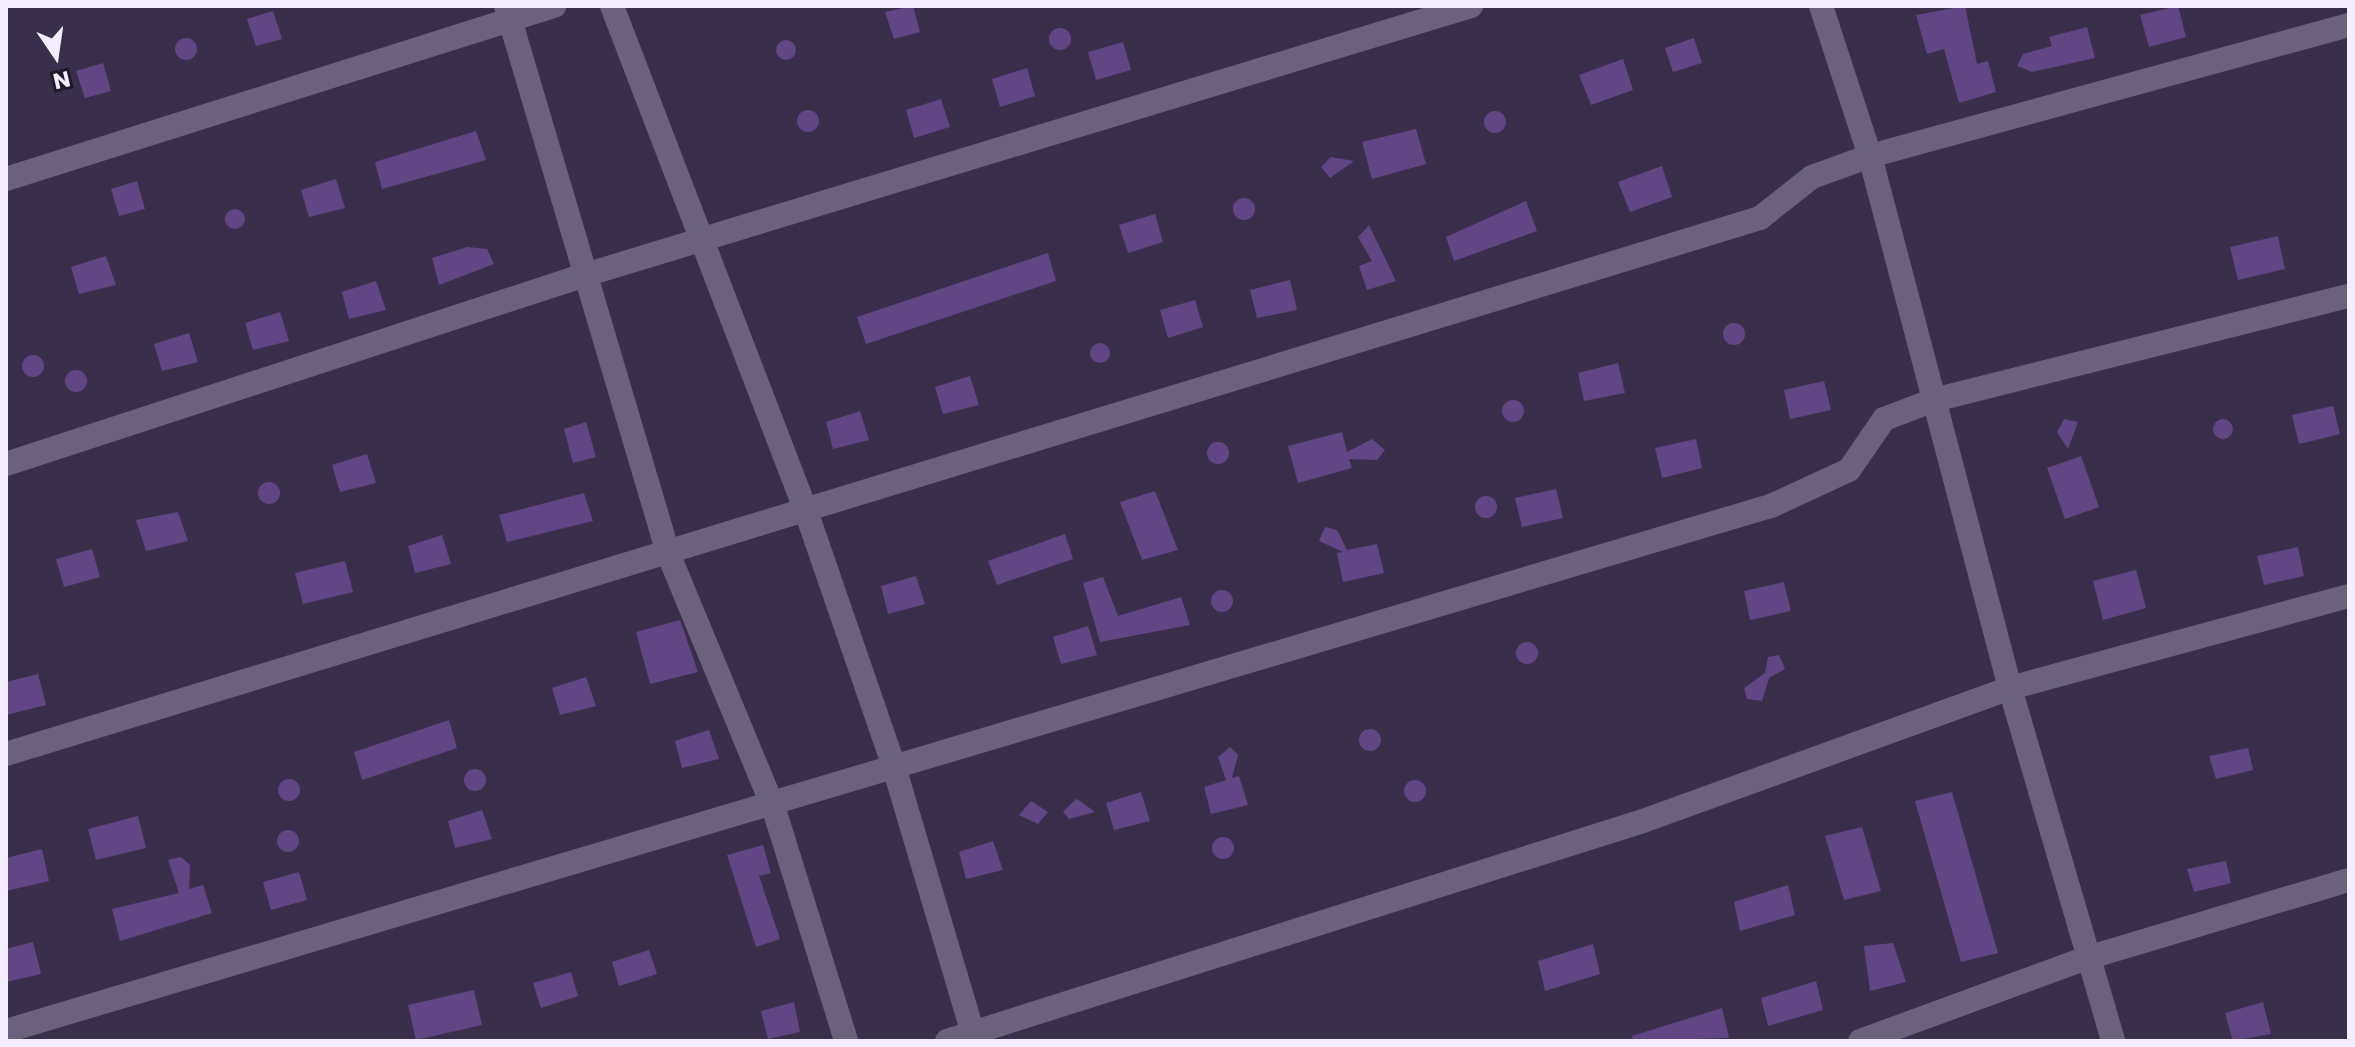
<!DOCTYPE html>
<html>
<head>
<meta charset="utf-8">
<style>
  body { margin:0 }
  #map { position:relative; width:2355px; height:1047px; overflow:hidden; background:#3a2f4b; font-family:Poppins,sans-serif }
  div>[style] { position:absolute }
  .building>* { inset:0; background:#604685 }
  .round { border-radius:50% }
  .minor>* { height:24px; margin:-12px; padding:0 12px; transform-origin:12px; border-radius:12px; background:#6b617d }
  span { translate:-50% -50%; white-space:nowrap; text-align:center; line-height:1.15; -webkit-text-stroke:6px #1f1a27; paint-order:stroke }
  .frame { position:absolute; inset:0; border:8px solid #f3edff; pointer-events:none }
  .north { position:absolute; left:16px; top:16px; width:80px; height:80px; -webkit-text-stroke:6px #1f1a27; paint-order:stroke; rotate:167deg; font-size:22px; font-weight:700; line-height:32px; text-align:center; color:#f3edff }
  .north::after { content:''; display:block; margin:auto; width:28px; height:36px; background:#f3edff; clip-path:polygon(50% 0,100% 100%,50% 72%,0 100%) }
</style>
</head>
<body>
<div id="map">
  <div class="building">
    <i style="clip-path:polygon(913px 6px,920px 32px,894px 39px,885px 12px)"></i>
    <i style="clip-path:polygon(1965px 6px,1977px 64px,1988px 61px,1996px 92px,1959px 103px,1944px 49px,1927px 54px,1916px 15px)"></i>
    <i style="clip-path:polygon(2178px 6px,2186px 37px,2149px 47px,2140px 15px)"></i>
    <i style="clip-path:polygon(273px 11px,282px 39px,256px 46px,247px 19px)"></i>
    <i style="clip-path:polygon(2087px 27px,2095px 58px,2032px 72px,2017px 66px,2023px 54px,2052px 46px,2049px 37px)"></i>
    <i class="round" style="left:1049px;top:28px;width:22px;height:22px"></i>
    <i style="clip-path:polygon(1694px 38px,1702px 63px,1673px 72px,1665px 48px)"></i>
    <i class="round" style="left:175px;top:38px;width:22px;height:22px"></i>
    <i class="round" style="left:776px;top:40px;width:20px;height:20px"></i>
    <i style="clip-path:polygon(1123px 42px,1131px 70px,1096px 80px,1088px 52px)"></i>
    <i style="clip-path:polygon(1623px 59px,1633px 90px,1591px 105px,1579px 75px)"></i>
    <i style="clip-path:polygon(103px 63px,111px 91px,85px 98px,76px 71px)"></i>
    <i style="clip-path:polygon(1027px 68px,1035px 96px,1000px 107px,992px 79px)"></i>
    <i style="clip-path:polygon(941px 99px,950px 127px,914px 138px,906px 110px)"></i>
    <i class="round" style="left:797px;top:110px;width:22px;height:22px"></i>
    <i class="round" style="left:1484px;top:111px;width:22px;height:22px"></i>
    <i style="clip-path:polygon(1416px 129px,1426px 164px,1372px 179px,1362px 142px)"></i>
    <i style="clip-path:polygon(476px 131px,486px 160px,382px 189px,375px 162px)"></i>
    <i style="clip-path:polygon(1331px 157px,1354px 161px,1330px 178px,1321px 167px)"></i>
    <i style="clip-path:polygon(1662px 166px,1672px 197px,1630px 212px,1618px 182px)"></i>
    <i style="clip-path:polygon(336px 179px,345px 208px,309px 217px,301px 190px)"></i>
    <i style="clip-path:polygon(137px 181px,145px 209px,119px 216px,111px 189px)"></i>
    <i class="round" style="left:1233px;top:198px;width:22px;height:22px"></i>
    <i style="clip-path:polygon(1526px 201px,1537px 231px,1454px 261px,1446px 237px)"></i>
    <i class="round" style="left:225px;top:209px;width:20px;height:20px"></i>
    <i style="clip-path:polygon(1155px 214px,1163px 242px,1128px 253px,1119px 225px)"></i>
    <i style="clip-path:polygon(1369px 225px,1396px 281px,1367px 290px,1359px 266px,1372px 261px,1358px 237px)"></i>
    <i style="clip-path:polygon(2278px 236px,2285px 269px,2238px 280px,2230px 247px)"></i>
    <i style="clip-path:polygon(467px 247px,487px 249px,494px 264px,439px 285px,432px 258px)"></i>
    <i style="clip-path:polygon(1048px 253px,1056px 281px,866px 344px,857px 317px)"></i>
    <i style="clip-path:polygon(106px 256px,116px 285px,79px 294px,71px 267px)"></i>
    <i style="clip-path:polygon(1290px 280px,1297px 310px,1257px 318px,1250px 290px)"></i>
    <i style="clip-path:polygon(376px 281px,386px 310px,349px 319px,342px 292px)"></i>
    <i style="clip-path:polygon(1195px 300px,1203px 327px,1168px 338px,1160px 310px)"></i>
    <i style="clip-path:polygon(280px 312px,289px 341px,253px 350px,245px 323px)"></i>
    <i class="round" style="left:1723px;top:323px;width:22px;height:22px"></i>
    <i style="clip-path:polygon(189px 333px,198px 362px,162px 371px,154px 344px)"></i>
    <i class="round" style="left:1090px;top:343px;width:20px;height:20px"></i>
    <i class="round" style="left:22px;top:355px;width:22px;height:22px"></i>
    <i style="clip-path:polygon(1618px 363px,1625px 393px,1584px 401px,1578px 373px)"></i>
    <i class="round" style="left:65px;top:370px;width:22px;height:22px"></i>
    <i style="clip-path:polygon(970px 376px,979px 405px,943px 414px,935px 387px)"></i>
    <i style="clip-path:polygon(1824px 381px,1831px 410px,1790px 419px,1784px 390px)"></i>
    <i class="round" style="left:1502px;top:400px;width:22px;height:22px"></i>
    <i style="clip-path:polygon(2333px 406px,2340px 434px,2299px 444px,2292px 415px)"></i>
    <i style="clip-path:polygon(860px 411px,869px 440px,833px 449px,826px 422px)"></i>
    <i class="round" style="left:2213px;top:419px;width:20px;height:20px"></i>
    <i style="clip-path:polygon(2064px 419px,2078px 422px,2068px 449px,2057px 432px)"></i>
    <i style="clip-path:polygon(586px 422px,596px 457px,573px 463px,564px 429px)"></i>
    <i style="clip-path:polygon(1342px 432px,1347px 452px,1372px 439px,1385px 450px,1377px 460px,1349px 459px,1352px 468px,1298px 483px,1288px 446px)"></i>
    <i style="clip-path:polygon(1696px 439px,1702px 468px,1662px 478px,1655px 448px)"></i>
    <i class="round" style="left:1207px;top:442px;width:22px;height:22px"></i>
    <i style="clip-path:polygon(367px 454px,376px 483px,340px 492px,332px 465px)"></i>
    <i style="clip-path:polygon(2081px 456px,2099px 507px,2065px 519px,2047px 468px)"></i>
    <i class="round" style="left:258px;top:482px;width:22px;height:22px"></i>
    <i style="clip-path:polygon(1556px 489px,1563px 518px,1522px 527px,1515px 498px)"></i>
    <i style="clip-path:polygon(1155px 491px,1178px 550px,1142px 560px,1120px 502px)"></i>
    <i style="clip-path:polygon(584px 493px,593px 521px,507px 542px,499px 515px)"></i>
    <i class="round" style="left:1475px;top:496px;width:22px;height:22px"></i>
    <i style="clip-path:polygon(178px 512px,188px 541px,146px 551px,136px 520px)"></i>
    <i style="clip-path:polygon(1325px 527px,1337px 530px,1347px 550px,1377px 544px,1384px 573px,1343px 582px,1337px 553px,1343px 552px,1319px 541px)"></i>
    <i style="clip-path:polygon(1065px 534px,1073px 559px,997px 585px,988px 561px)"></i>
    <i style="clip-path:polygon(442px 535px,451px 564px,415px 573px,408px 546px)"></i>
    <i style="clip-path:polygon(2298px 547px,2304px 576px,2264px 585px,2257px 556px)"></i>
    <i style="clip-path:polygon(92px 549px,100px 577px,64px 587px,56px 559px)"></i>
    <i style="clip-path:polygon(345px 561px,353px 592px,303px 604px,295px 573px)"></i>
    <i style="clip-path:polygon(2136px 570px,2146px 608px,2103px 620px,2093px 581px)"></i>
    <i style="clip-path:polygon(916px 576px,925px 604px,888px 614px,881px 586px)"></i>
    <i style="clip-path:polygon(1103px 577px,1118px 616px,1181px 597px,1190px 625px,1100px 642px,1083px 583px)"></i>
    <i style="clip-path:polygon(1784px 582px,1791px 611px,1750px 620px,1744px 591px)"></i>
    <i class="round" style="left:1211px;top:590px;width:22px;height:22px"></i>
    <i style="clip-path:polygon(680px 620px,698px 672px,650px 684px,636px 632px)"></i>
    <i style="clip-path:polygon(1088px 626px,1097px 655px,1061px 664px,1053px 637px)"></i>
    <i class="round" style="left:1516px;top:642px;width:22px;height:22px"></i>
    <i style="clip-path:polygon(1779px 655px,1785px 669px,1769px 678px,1762px 701px,1747px 699px,1744px 688px,1765px 673px,1768px 657px)"></i>
    <i style="clip-path:polygon(38px 674px,46px 705px,6px 715px,6px 682px)"></i>
    <i style="clip-path:polygon(586px 677px,596px 706px,560px 715px,552px 688px)"></i>
    <i style="clip-path:polygon(449px 720px,457px 748px,362px 780px,354px 752px)"></i>
    <i class="round" style="left:1359px;top:729px;width:22px;height:22px"></i>
    <i style="clip-path:polygon(709px 730px,719px 759px,682px 768px,675px 741px)"></i>
    <i style="clip-path:polygon(1230px 747px,1238px 755px,1232px 778px,1239px 776px,1248px 805px,1211px 814px,1204px 787px,1226px 780px,1218px 757px)"></i>
    <i style="clip-path:polygon(2248px 748px,2253px 770px,2216px 779px,2209px 756px)"></i>
    <i class="round" style="left:464px;top:769px;width:22px;height:22px"></i>
    <i class="round" style="left:278px;top:779px;width:22px;height:22px"></i>
    <i class="round" style="left:1404px;top:780px;width:22px;height:22px"></i>
    <i style="clip-path:polygon(1141px 792px,1150px 821px,1114px 830px,1106px 803px)"></i>
    <i style="clip-path:polygon(1952px 792px,1998px 953px,1961px 962px,1915px 801px)"></i>
    <i style="clip-path:polygon(1076px 799px,1080px 801px,1095px 812px,1069px 819px,1063px 812px)"></i>
    <i style="clip-path:polygon(1031px 801px,1048px 812px,1038px 824px,1019px 815px)"></i>
    <i style="clip-path:polygon(482px 810px,492px 839px,455px 848px,448px 821px)"></i>
    <i style="clip-path:polygon(138px 816px,146px 848px,96px 860px,88px 829px)"></i>
    <i style="clip-path:polygon(1862px 827px,1881px 891px,1844px 900px,1825px 836px)"></i>
    <i class="round" style="left:277px;top:830px;width:22px;height:22px"></i>
    <i class="round" style="left:1212px;top:837px;width:22px;height:22px"></i>
    <i style="clip-path:polygon(993px 841px,1003px 870px,966px 879px,959px 852px)"></i>
    <i style="clip-path:polygon(763px 845px,771px 873px,759px 876px,780px 939px,756px 947px,727px 855px)"></i>
    <i style="clip-path:polygon(42px 849px,49px 881px,6px 891px,6px 858px)"></i>
    <i style="clip-path:polygon(181px 857px,190px 865px,189px 889px,203px 885px,212px 913px,120px 941px,112px 909px,179px 893px,168px 860px)"></i>
    <i style="clip-path:polygon(2226px 861px,2231px 883px,2194px 892px,2187px 869px)"></i>
    <i style="clip-path:polygon(299px 872px,307px 900px,271px 910px,263px 882px)"></i>
    <i style="clip-path:polygon(1788px 885px,1795px 915px,1740px 931px,1734px 902px)"></i>
    <i style="clip-path:polygon(33px 942px,41px 974px,6px 982px,6px 949px)"></i>
    <i style="clip-path:polygon(1893px 943px,1906px 982px,1870px 991px,1864px 946px)"></i>
    <i style="clip-path:polygon(1593px 944px,1600px 974px,1545px 991px,1538px 961px)"></i>
    <i style="clip-path:polygon(649px 950px,657px 974px,619px 986px,612px 962px)"></i>
    <i style="clip-path:polygon(571px 972px,578px 996px,541px 1008px,533px 983px)"></i>
    <i style="clip-path:polygon(1816px 981px,1823px 1010px,1768px 1026px,1761px 998px)"></i>
    <i style="clip-path:polygon(474px 990px,482px 1025px,416px 1040px,408px 1005px)"></i>
    <i style="clip-path:polygon(794px 1002px,800px 1032px,768px 1039px,761px 1011px)"></i>
    <i style="clip-path:polygon(2263px 1002px,2271px 1034px,2233px 1041px,2225px 1013px)"></i>
    <i style="clip-path:polygon(1722px 1008px,1729px 1038px,1633px 1041px,1632px 1036px)"></i>
  </div>
  <div class="minor">
    <i style="left:506px;top:6px;width:570px;rotate:73.5deg"></i>
    <i style="left:668px;top:553px;width:274px;rotate:67.5deg"></i>
    <i style="left:773px;top:806px;width:246px;rotate:72.7deg"></i>
    <i style="left:612px;top:6px;width:541px;rotate:68.99deg"></i>
    <i style="left:806px;top:511px;width:271px;rotate:71deg"></i>
    <i style="left:894px;top:767px;width:286px;rotate:73.5deg"></i>
    <i style="left:1821px;top:6px;width:158px;rotate:71.9deg"></i>
    <i style="left:1870px;top:156px;width:550px;rotate:75.26deg"></i>
    <i style="left:2010px;top:688px;width:368px;rotate:73.7deg"></i>
    <i style="left:6px;top:179px;width:575px;rotate:-17.52deg"></i>
    <i style="left:6px;top:464px;width:609px;rotate:-18.08deg"></i>
    <i style="left:585px;top:275px;width:926px;rotate:-16.89deg"></i>
    <i style="left:6px;top:754px;width:1834px;rotate:-16.99deg"></i>
    <i style="left:1760px;top:218px;width:66px;rotate:-38.3deg"></i>
    <i style="left:1812px;top:177px;width:62px;rotate:-19.9deg"></i>
    <i style="left:1870px;top:156px;width:497px;rotate:-15.3deg"></i>
    <i style="left:6px;top:1031px;width:1841px;rotate:-16.57deg"></i>
    <i style="left:1771px;top:506px;width:86px;rotate:-24.8deg"></i>
    <i style="left:1849px;top:470px;width:62px;rotate:-55.5deg"></i>
    <i style="left:1884px;top:419px;width:53px;rotate:-20.8deg"></i>
    <i style="left:1934px;top:400px;width:428px;rotate:-14.1deg"></i>
    <i style="left:947px;top:1041px;width:730px;rotate:-17.54deg"></i>
    <i style="left:1643px;top:821px;width:390px;rotate:-19.9deg"></i>
    <i style="left:2010px;top:688px;width:351px;rotate:-15.2deg"></i>
    <i style="left:1860px;top:1041px;width:242px;rotate:-20.1deg"></i>
    <i style="left:2087px;top:958px;width:273px;rotate:-16.6deg"></i>
  </div>
  <div class="frame"></div>
  <div class="north">N</div>
</div>
</body>
</html>
